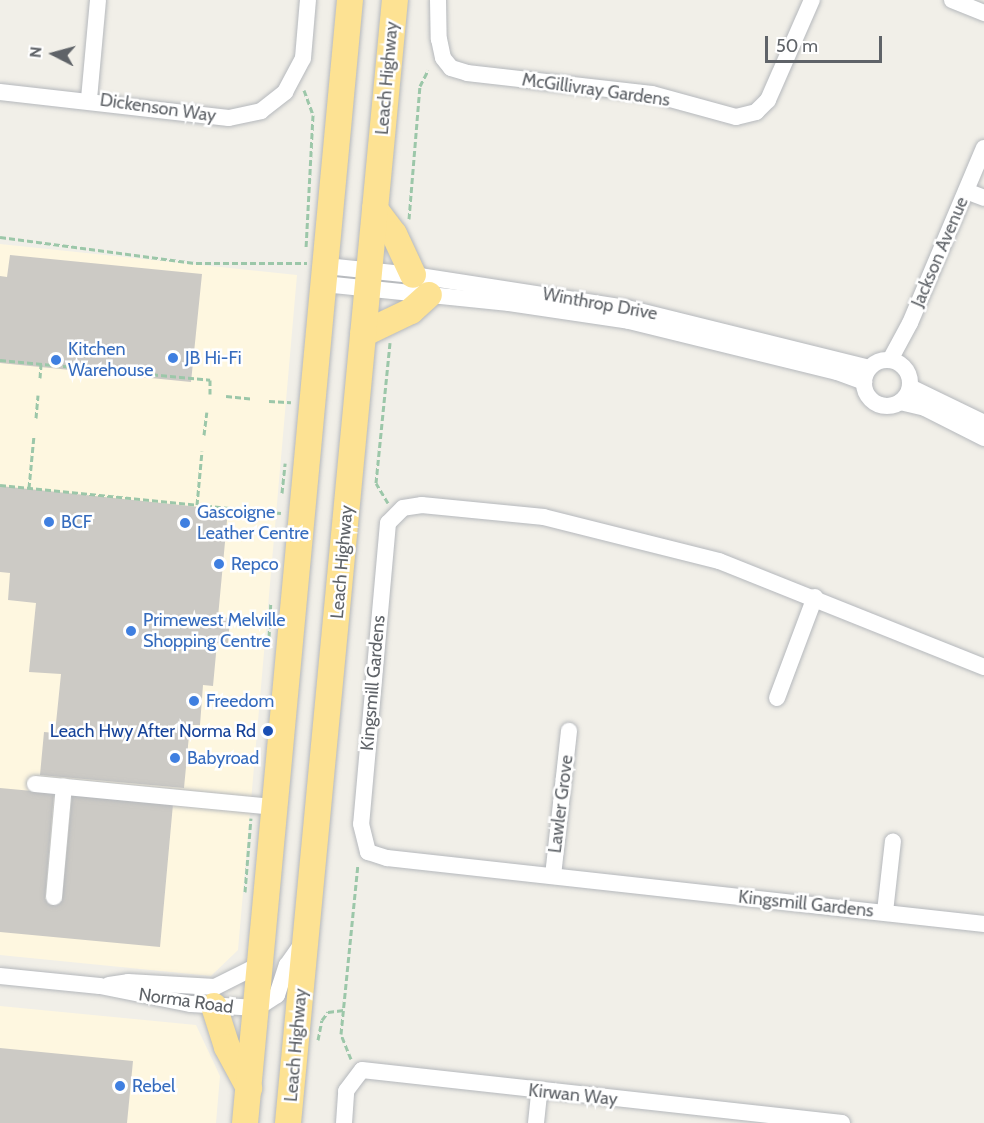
<!DOCTYPE html>
<html>
<head>
<meta charset="utf-8">
<style>
  body { margin:0 }
  #map { position:relative; width:984px; height:1123px; overflow:hidden; background:#f1efe8; font-family:Cabin,sans-serif }
  div>[style] { position:absolute }
  .commercial>* { inset:0; background:#fef7e0 }
  .building>* { inset:0; background:#cccac5 }
  .path>* { height:3px; margin-top:-1.5px; transform-origin:0; background:repeating-linear-gradient(90deg,#9cc7a9 0 6px,transparent 0 9px) }
  .roads { filter:drop-shadow(0 0 2px #b5b8bc) drop-shadow(0 0 2px #b5b8bc) }
  .minor>* { height:16px; margin:-8px; padding:0 8px; transform-origin:8px; border-radius:8px; background:#fff }
  .minor>.ring { margin:-8px; padding:0; box-sizing:content-box; background:none; border:16px solid #fff; border-radius:50% }
  .highway>* { height:26px; margin:-13px; padding:0 13px; transform-origin:13px; border-radius:13px; background:#fde293 }
  .dots>* { width:16px; height:16px; translate:-50% -50%; box-sizing:border-box; border:3px solid #fff; border-radius:50% }
  span { translate:-50% -50%; white-space:nowrap; text-align:center; line-height:1.15; -webkit-text-stroke:5px #fff; paint-order:stroke }
  .street-label { font-size:18px; color:#5f6368 }
  .shop-label { font-size:18px; color:#366cbe }
  .left { translate:0 -50%; text-align:left }
  .transit-label { font-size:18px; color:#164399 }
  .right { translate:-100% -50%; text-align:right }
  .north { position:absolute; left:24px; top:24px; width:60px; height:60px; -webkit-text-stroke:4px #fff; paint-order:stroke; rotate:276deg; font-size:16px; font-weight:700; line-height:24px; text-align:center; color:#5f6368 }
  .north::after { content:''; display:block; margin:auto; width:21px; height:27px; background:#5f6368; clip-path:polygon(50% 0,100% 100%,50% 72%,0 100%) }
  .scale { position:absolute; left:765px; top:36px; width:117px; height:27px; box-sizing:border-box; border:3px solid #5f6368; border-top:0; padding-left:8px; font-size:18px; line-height:21px; white-space:nowrap; color:#5f6368; -webkit-text-stroke:4px #fff; paint-order:stroke }
</style>
</head>
<body>
<div id="map">
  <div class="commercial">
    <i style="clip-path:polygon(0 244px,297px 275px,238px 950px,211px 976px,0 955px)"></i>
    <i style="clip-path:polygon(0 1006px,196px 1025px,220px 1076px,216px 1123px,0 1123px)"></i>
  </div>
  <div class="building">
    <i style="clip-path:polygon(10px 255px,202px 274px,191px 382px,0 363px,0 276px,7px 277px)"></i>
    <i style="clip-path:polygon(0 486px,228px 510px,218px 617px,230px 618px,228px 644px,217px 643px,213px 686px,203px 685px,200px 725px,190px 725px,184px 788px,40px 775px,44px 732px,55px 733px,61px 674px,29px 672px,36px 603px,8px 600px,10px 573px,0 572px)"></i>
    <i style="clip-path:polygon(0 788px,54px 793px,45px 899px,62px 901px,72px 795px,173px 804px,160px 947px,0 932px)"></i>
    <i style="clip-path:polygon(0 1048px,133px 1061px,127px 1123px,0 1123px)"></i>
  </div>
  <div class="path">
    <i style="left:304px;top:90px;width:27px;rotate:70deg"></i>
    <i style="left:313px;top:115px;width:132px;rotate:93deg"></i>
    <i style="left:409px;top:219px;width:133px;rotate:-85.3deg"></i>
    <i style="left:420px;top:86px;width:18px;rotate:-63deg"></i>
    <i style="left:0;top:237px;width:198px;rotate:7.6deg"></i>
    <i style="left:196px;top:263px;width:111px"></i>
    <i style="left:0;top:360px;width:211px;rotate:5.4deg"></i>
    <i style="left:210px;top:380px;width:14px;rotate:90deg"></i>
    <i style="left:40px;top:378px;width:14px;rotate:-86deg"></i>
    <i style="left:226px;top:396px;width:27px;rotate:6deg"></i>
    <i style="left:269px;top:401px;width:22px;rotate:3deg"></i>
    <i style="left:36px;top:418px;width:23px;rotate:-85deg"></i>
    <i style="left:204px;top:435px;width:23px;rotate:-83deg"></i>
    <i style="left:0;top:485px;width:243px;rotate:5.7deg"></i>
    <i style="left:29px;top:488px;width:53px;rotate:-84.6deg"></i>
    <i style="left:282px;top:493px;width:30px;rotate:-84deg"></i>
    <i style="left:388px;top:503px;width:23px;rotate:-121deg"></i>
    <i style="left:376px;top:483px;width:141px;rotate:-84.3deg"></i>
    <i style="left:197px;top:505px;width:54px;rotate:-84.7deg"></i>
    <i style="left:258px;top:511px;width:23px;rotate:5deg"></i>
    <i style="left:269px;top:637px;width:33px;rotate:-87deg"></i>
    <i style="left:245px;top:892px;width:74px;rotate:-85.4deg"></i>
    <i style="left:318px;top:1040px;width:20px;rotate:-79deg"></i>
    <i style="left:322px;top:1020px;width:10px;rotate:-53deg"></i>
    <i style="left:328px;top:1012px;width:16px;rotate:-7deg"></i>
    <i style="left:351px;top:1059px;width:27px;rotate:-112deg"></i>
    <i style="left:341px;top:1034px;width:170px;rotate:-84.3deg"></i>
  </div>
  <div class="roads">
    <div class="minor">
      <i style="left:438px;top:0;width:39px;rotate:89deg"></i>
      <i style="left:439px;top:39px;width:19px;rotate:78deg"></i>
      <i style="left:443px;top:58px;width:13px;rotate:51deg"></i>
      <i style="left:451px;top:68px;width:17px;rotate:17deg"></i>
      <i style="left:467px;top:73px;width:186px;rotate:6.5deg"></i>
      <i style="left:652px;top:94px;width:87px;rotate:15.3deg"></i>
      <i style="left:736px;top:117px;width:21px;rotate:-14deg"></i>
      <i style="left:756px;top:112px;width:17px;rotate:-45deg"></i>
      <i style="left:768px;top:100px;width:109px;rotate:-66.3deg"></i>
      <i style="left:952px;top:0;width:35px;rotate:22deg"></i>
      <i style="left:0;top:92px;width:230px;rotate:6.5deg"></i>
      <i style="left:229px;top:118px;width:33px;rotate:-12deg"></i>
      <i style="left:261px;top:111px;width:31px;rotate:-38deg"></i>
      <i style="left:285px;top:92px;width:38px;rotate:-62deg"></i>
      <i style="left:303px;top:58px;width:58px;rotate:-85.1deg"></i>
      <i style="left:89px;top:99px;width:99px;rotate:-84.8deg"></i>
      <i style="left:966px;top:191px;width:19px;rotate:21deg"></i>
      <i style="left:326px;top:266px;width:87px;rotate:5.9deg"></i>
      <i style="left:413px;top:275px;width:217px;rotate:8.8deg"></i>
      <i style="left:627px;top:308px;width:249px;rotate:13.9deg"></i>
      <i style="left:324px;top:284px;width:186px;rotate:5.9deg"></i>
      <i style="left:509px;top:303px;width:121px;rotate:8.5deg"></i>
      <i style="left:629px;top:321px;width:214px;rotate:13.8deg"></i>
      <i style="left:837px;top:372px;width:29px;rotate:20deg"></i>
      <i style="left:890px;top:360px;width:42px;rotate:-61.6deg"></i>
      <i style="left:910px;top:323px;width:190px;rotate:-67.1deg"></i>
      <i class="ring" style="left:864px;top:360px;width:30px;height:30px"></i>
      <i style="left:910px;top:387px;width:82px;rotate:25.9deg"></i>
      <i style="left:900px;top:402px;width:26px;rotate:13deg"></i>
      <i style="left:925px;top:408px;width:66px;rotate:27deg"></i>
      <i style="left:984px;top:667px;width:285px;rotate:-158.2deg"></i>
      <i style="left:719px;top:561px;width:180px;rotate:-165.9deg"></i>
      <i style="left:544px;top:517px;width:123px;rotate:-174.4deg"></i>
      <i style="left:422px;top:505px;width:19px;rotate:171deg"></i>
      <i style="left:403px;top:508px;width:21px;rotate:135deg"></i>
      <i style="left:388px;top:523px;width:302px;rotate:95.1deg"></i>
      <i style="left:361px;top:824px;width:29px;rotate:76deg"></i>
      <i style="left:368px;top:852px;width:20px;rotate:18deg"></i>
      <i style="left:387px;top:858px;width:601px;rotate:6.31deg"></i>
      <i style="left:777px;top:698px;width:108px;rotate:-69.4deg"></i>
      <i style="left:35px;top:784px;width:241px;rotate:5.5deg"></i>
      <i style="left:553px;top:876px;width:146px;rotate:-83.7deg"></i>
      <i style="left:54px;top:897px;width:111px;rotate:-84.9deg"></i>
      <i style="left:885px;top:912px;width:71px;rotate:-83.6deg"></i>
      <i style="left:0;top:976px;width:100px;rotate:5.7deg"></i>
      <i style="left:100px;top:986px;width:93px;rotate:11.2deg"></i>
      <i style="left:191px;top:1004px;width:66px;rotate:3.5deg"></i>
      <i style="left:257px;top:1008px;width:24px;rotate:-33deg"></i>
      <i style="left:277px;top:995px;width:32px;rotate:-72deg"></i>
      <i style="left:287px;top:965px;width:29px;rotate:-55deg"></i>
      <i style="left:109px;top:985px;width:19px;rotate:-9deg"></i>
      <i style="left:128px;top:982px;width:87px;rotate:3.3deg"></i>
      <i style="left:215px;top:987px;width:51px;rotate:-26.6deg"></i>
      <i style="left:344px;top:1123px;width:32px;rotate:-86deg"></i>
      <i style="left:346px;top:1091px;width:26px;rotate:-53deg"></i>
      <i style="left:362px;top:1070px;width:483px;rotate:6.3deg"></i>
      <i style="left:536px;top:1123px;width:31px;rotate:-84deg"></i>
    </div>
    <div class="highway">
      <i style="left:375px;top:209px;width:31px;rotate:53deg"></i>
      <i style="left:394px;top:234px;width:45px;rotate:65.1deg"></i>
      <i style="left:363px;top:334px;width:53px;rotate:-25.6deg"></i>
      <i style="left:411px;top:311px;width:24px;rotate:-42deg"></i>
      <i style="left:214px;top:1006px;width:43px;rotate:72.4deg"></i>
      <i style="left:227px;top:1047px;width:47px;rotate:61.8deg"></i>
      <i style="left:245px;top:1123px;width:1128px;rotate:-84.66deg"></i>
      <i style="left:288px;top:1123px;width:1128px;rotate:-84.56deg"></i>
    </div>
  </div>
  <div class="dots">
    <i style="left:173px;top:358px;background:#3f7fe0"></i>
    <i style="left:56px;top:360px;background:#3f7fe0"></i>
    <i style="left:49px;top:522px;background:#3f7fe0"></i>
    <i style="left:185px;top:523px;background:#3f7fe0"></i>
    <i style="left:219px;top:564px;background:#3f7fe0"></i>
    <i style="left:131px;top:631px;background:#3f7fe0"></i>
    <i style="left:194px;top:701px;background:#3f7fe0"></i>
    <i style="left:268px;top:731px;background:#1a4fb4"></i>
    <i style="left:175px;top:758px;background:#3f7fe0"></i>
    <i style="left:120px;top:1086px;background:#3f7fe0"></i>
  </div>
  <div class="street-label">
    <span style="left:387px;top:78px;rotate:-85deg">Leach Highway</span>
    <span style="left:596px;top:90px;rotate:8deg">McGillivray Gardens</span>
    <span style="left:158px;top:108px;rotate:8deg">Dickenson Way</span>
    <span style="left:940px;top:252px;rotate:-67deg">Jackson Avenue</span>
    <span style="left:600px;top:304px;rotate:10deg">Winthrop Drive</span>
    <span style="left:342px;top:562px;rotate:-85deg">Leach Highway</span>
    <span style="left:373px;top:683px;rotate:-85deg">Kingsmill Gardens</span>
    <span style="left:561px;top:804px;rotate:-83deg">Lawler Grove</span>
    <span style="left:806px;top:904px;rotate:6deg">Kingsmill Gardens</span>
    <span style="left:186px;top:1001px;rotate:8deg">Norma Road</span>
    <span style="left:296px;top:1045px;rotate:-85deg">Leach Highway</span>
    <span style="left:573px;top:1095px;rotate:6deg">Kirwan Way</span>
  </div>
  <div class="shop-label">
    <span class="left" style="left:68px;top:360px">Kitchen<br>Warehouse</span>
    <span class="left" style="left:185px;top:358px">JB Hi-Fi</span>
    <span class="left" style="left:197px;top:523px">Gascoigne<br>Leather Centre</span>
    <span class="left" style="left:61px;top:522px">BCF</span>
    <span class="left" style="left:231px;top:564px">Repco</span>
    <span class="left" style="left:143px;top:631px">Primewest Melville<br>Shopping Centre</span>
    <span class="left" style="left:206px;top:701px">Freedom</span>
    <span class="left" style="left:187px;top:758px">Babyroad</span>
    <span class="left" style="left:132px;top:1086px">Rebel</span>
  </div>
  <div class="transit-label">
    <span class="right" style="left:256px;top:731px">Leach Hwy After Norma Rd</span>
  </div>
  <div class="north">N</div>
  <div class="scale">50 m</div>
</div>
</body>
</html>
